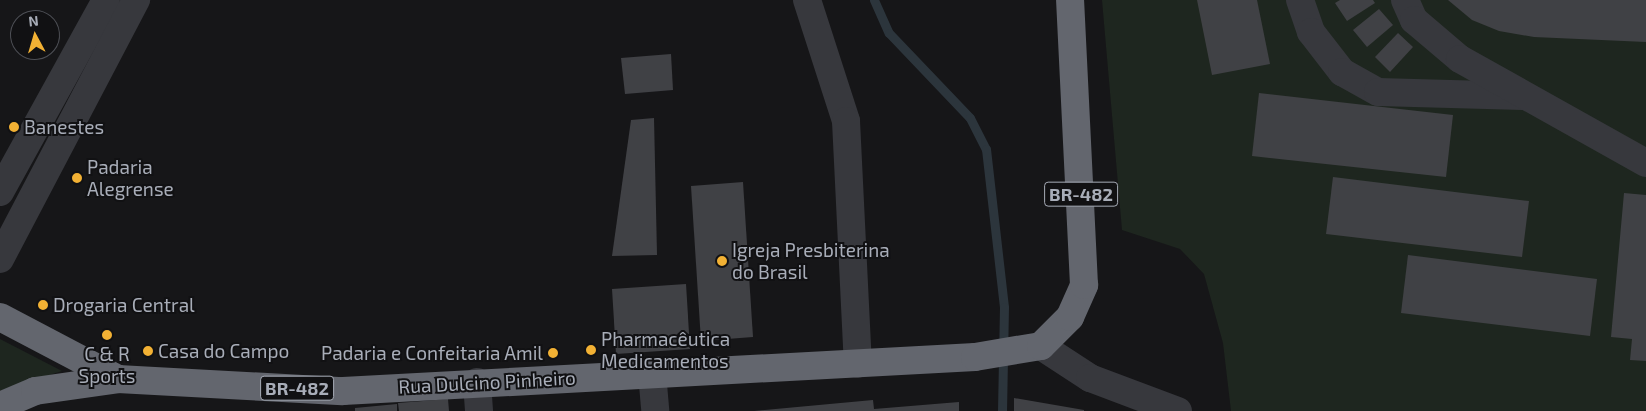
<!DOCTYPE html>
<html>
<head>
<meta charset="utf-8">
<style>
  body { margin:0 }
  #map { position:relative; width:1646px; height:411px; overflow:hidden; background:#161618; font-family:"Exo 2",sans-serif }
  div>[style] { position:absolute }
  .green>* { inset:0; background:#1e261f }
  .stream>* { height:9px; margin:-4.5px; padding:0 4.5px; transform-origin:4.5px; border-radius:4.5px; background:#2c353c }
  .building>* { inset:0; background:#404145 }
  .minor>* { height:28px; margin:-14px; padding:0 14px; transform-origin:14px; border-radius:14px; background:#37383d }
  .highway>* { height:28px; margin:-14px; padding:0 14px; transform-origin:14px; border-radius:14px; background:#63666e }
  .dots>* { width:14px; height:14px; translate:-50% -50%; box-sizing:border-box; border:2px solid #111113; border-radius:50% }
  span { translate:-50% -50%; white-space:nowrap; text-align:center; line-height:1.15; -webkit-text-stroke:4px #111113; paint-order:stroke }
  .shield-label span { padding:1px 4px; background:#111113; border:1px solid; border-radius:4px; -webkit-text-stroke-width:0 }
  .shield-label { font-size:18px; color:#a8adb8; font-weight:700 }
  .poi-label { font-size:19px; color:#a8adb8 }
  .left { translate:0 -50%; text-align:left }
  .right { translate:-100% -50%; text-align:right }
  .street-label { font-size:19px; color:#a8adb8 }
  .north { position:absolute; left:10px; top:10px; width:50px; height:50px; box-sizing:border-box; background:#111113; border:1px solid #4d4f55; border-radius:50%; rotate:354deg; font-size:14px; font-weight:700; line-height:20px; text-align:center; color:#a8adb8 }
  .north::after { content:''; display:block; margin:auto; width:18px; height:22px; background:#f2b134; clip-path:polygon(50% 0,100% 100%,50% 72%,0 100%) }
</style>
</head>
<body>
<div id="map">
  <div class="green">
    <i style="clip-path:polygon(1102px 0,1646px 0,1646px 411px,1231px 411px,1223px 343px,1204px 274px,1180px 249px,1122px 230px)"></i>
    <i style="clip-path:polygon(0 339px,62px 371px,0 391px)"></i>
  </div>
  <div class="stream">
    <i style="left:874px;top:0;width:36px;rotate:66deg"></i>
    <i style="left:889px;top:33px;width:117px;rotate:46.4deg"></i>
    <i style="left:970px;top:118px;width:35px;rotate:63deg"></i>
    <i style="left:986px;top:149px;width:159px;rotate:83.5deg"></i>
    <i style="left:1004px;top:307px;width:104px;rotate:91.1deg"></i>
  </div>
  <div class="building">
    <i style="clip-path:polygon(1197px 0,1257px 0,1270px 64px,1212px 75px)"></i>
    <i style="clip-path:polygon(1340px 0,1373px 0,1375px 3px,1347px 21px,1335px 3px)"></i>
    <i style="clip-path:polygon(1448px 0,1646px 0,1646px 42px,1534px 37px,1499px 31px,1472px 20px)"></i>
    <i style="clip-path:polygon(1379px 9px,1393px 25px,1367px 47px,1353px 30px)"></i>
    <i style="clip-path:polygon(1398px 33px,1413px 47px,1390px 72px,1375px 57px)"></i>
    <i style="clip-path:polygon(671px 54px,673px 90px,625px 94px,621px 58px)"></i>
    <i style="clip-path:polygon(1259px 93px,1453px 115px,1446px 177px,1252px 156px)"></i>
    <i style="clip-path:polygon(654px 118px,657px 255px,612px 256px,631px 120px)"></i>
    <i style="clip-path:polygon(1333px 177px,1529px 201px,1522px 257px,1326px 234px)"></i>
    <i style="clip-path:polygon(743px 182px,753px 337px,701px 341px,691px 186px)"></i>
    <i style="clip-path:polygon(1624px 193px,1646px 195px,1646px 361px,1630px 360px,1632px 339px,1611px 337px)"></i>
    <i style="clip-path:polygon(1408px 255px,1597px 279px,1590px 336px,1401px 313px)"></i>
    <i style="clip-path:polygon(686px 284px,690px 349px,616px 354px,612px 289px)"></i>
    <i style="clip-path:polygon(1014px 398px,1084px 410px,1084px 411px,1014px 411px)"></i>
    <i style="clip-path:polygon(448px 399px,449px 411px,399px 411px,398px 403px)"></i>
    <i style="clip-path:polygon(873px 400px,874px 409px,959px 402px,959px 411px,754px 411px)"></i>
    <i style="clip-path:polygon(397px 404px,397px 411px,355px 411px,355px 408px)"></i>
  </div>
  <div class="minor">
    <i style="left:807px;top:0;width:127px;rotate:72.1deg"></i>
    <i style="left:846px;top:121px;width:243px;rotate:87.2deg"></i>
    <i style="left:1300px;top:0;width:34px;rotate:71deg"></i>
    <i style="left:1311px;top:32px;width:51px;rotate:52.2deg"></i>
    <i style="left:1342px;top:72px;width:41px;rotate:29.1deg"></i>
    <i style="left:1378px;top:92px;width:145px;rotate:1.6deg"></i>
    <i style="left:1405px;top:0;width:22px;rotate:66deg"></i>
    <i style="left:1414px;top:20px;width:60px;rotate:40.3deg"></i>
    <i style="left:1460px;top:59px;width:213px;rotate:29.2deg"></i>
    <i style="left:0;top:192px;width:219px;rotate:-61.1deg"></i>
    <i style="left:0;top:259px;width:293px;rotate:-62.3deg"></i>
    <i style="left:1041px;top:346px;width:59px;rotate:33.1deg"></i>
    <i style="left:1090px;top:378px;width:94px;rotate:20.6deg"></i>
    <i style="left:652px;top:373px;width:38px;rotate:85deg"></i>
    <i style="left:477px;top:382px;width:29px;rotate:86deg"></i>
  </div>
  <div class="highway">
    <i style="left:0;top:317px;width:133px;rotate:27.7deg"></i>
    <i style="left:0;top:406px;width:38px;rotate:-23deg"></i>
    <i style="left:35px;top:391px;width:84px;rotate:-8.2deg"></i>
    <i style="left:118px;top:379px;width:225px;rotate:3.1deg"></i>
    <i style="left:343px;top:391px;width:633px;rotate:-3.08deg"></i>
    <i style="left:975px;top:357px;width:67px;rotate:-9.5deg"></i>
    <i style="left:1041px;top:346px;width:41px;rotate:-45deg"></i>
    <i style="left:1070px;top:317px;width:35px;rotate:-66deg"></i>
    <i style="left:1084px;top:285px;width:285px;rotate:-92.8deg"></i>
  </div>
  <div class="dots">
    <i style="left:14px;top:127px;background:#f2b134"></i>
    <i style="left:77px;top:178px;background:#f2b134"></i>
    <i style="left:722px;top:261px;background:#f2b134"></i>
    <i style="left:43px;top:305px;background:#f2b134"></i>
    <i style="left:107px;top:335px;background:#f2b134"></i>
    <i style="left:591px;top:350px;background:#f2b134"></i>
    <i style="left:148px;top:351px;background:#f2b134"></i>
    <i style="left:553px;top:353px;background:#f2b134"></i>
  </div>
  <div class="shield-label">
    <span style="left:1081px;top:194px">BR-482</span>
    <span style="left:297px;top:388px">BR-482</span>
  </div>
  <div class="poi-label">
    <span class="left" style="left:24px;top:127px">Banestes</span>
    <span class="left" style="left:87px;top:178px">Padaria<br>Alegrense</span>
    <span class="left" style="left:732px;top:261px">Igreja Presbiterina<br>do Brasil</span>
    <span class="left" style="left:53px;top:305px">Drogaria Central</span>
    <span class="left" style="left:601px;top:350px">Pharmacêutica<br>Medicamentos</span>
    <span class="left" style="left:158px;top:351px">Casa do Campo</span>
    <span class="right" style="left:543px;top:353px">Padaria e Confeitaria Amil</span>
    <span style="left:107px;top:365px">C &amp; R<br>Sports</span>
  </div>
  <div class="street-label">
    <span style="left:487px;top:382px;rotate:-3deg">Rua Dulcino Pinheiro</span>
  </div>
  <div class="north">N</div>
</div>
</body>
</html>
